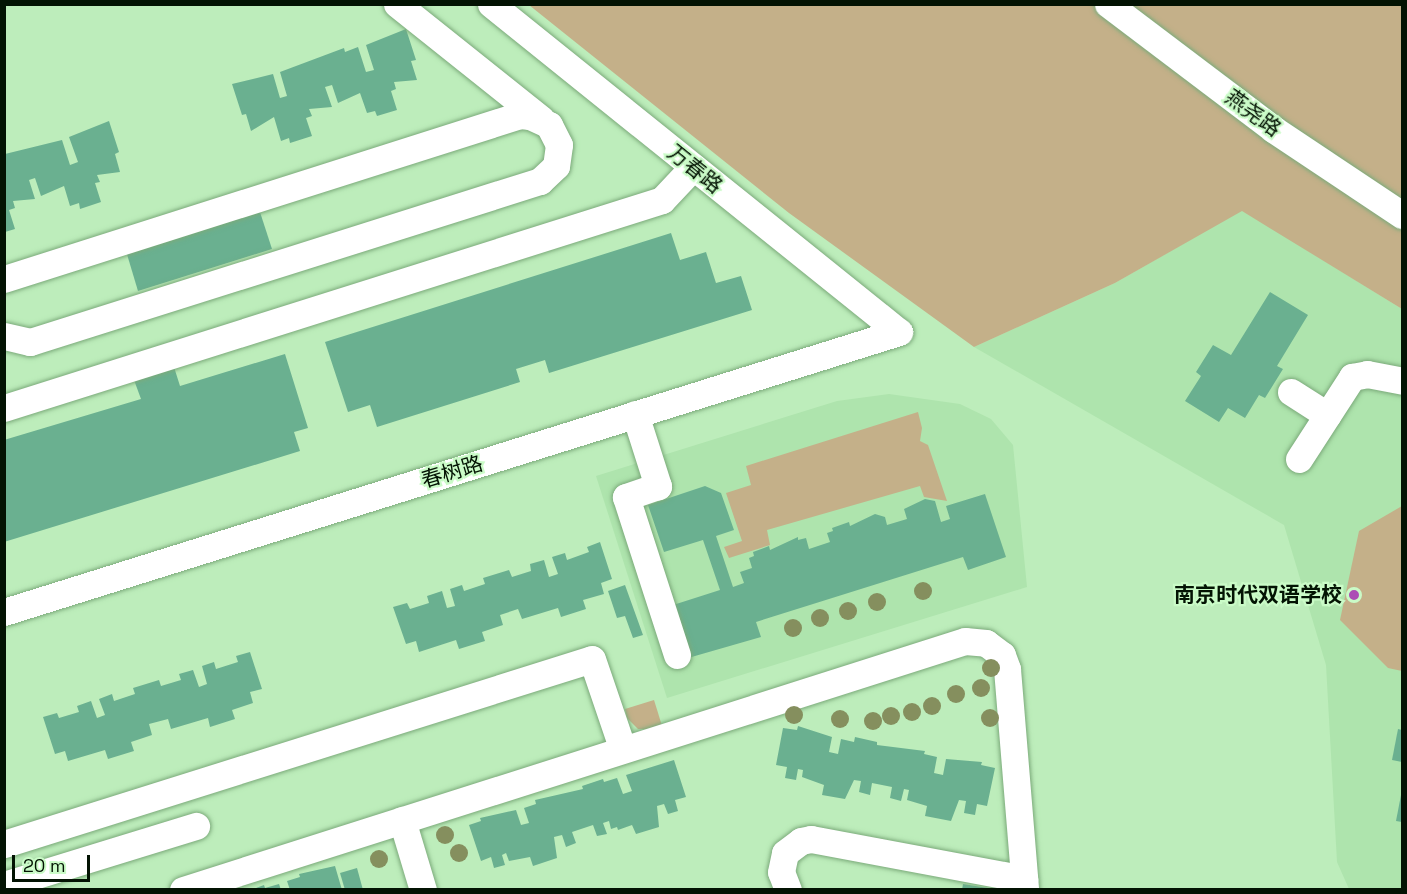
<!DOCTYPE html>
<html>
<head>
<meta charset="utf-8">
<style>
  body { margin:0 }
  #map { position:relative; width:1407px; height:894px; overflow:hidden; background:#bdedbb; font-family:"Space Grotesk","Noto Sans SC",sans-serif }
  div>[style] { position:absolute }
  .built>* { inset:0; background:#aee4ad }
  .green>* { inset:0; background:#c4b089 }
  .building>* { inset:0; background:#6ab090 }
  .roads { filter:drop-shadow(0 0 2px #7baa7a) drop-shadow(0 0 2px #7baa7a) }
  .minor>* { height:27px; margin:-13.5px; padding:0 13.5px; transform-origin:13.5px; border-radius:13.5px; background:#fff }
  .trees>* { width:18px; height:18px; margin:-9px; border-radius:50%; background:#858f5e }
  .dots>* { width:16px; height:16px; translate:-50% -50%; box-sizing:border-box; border:3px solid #cafbc7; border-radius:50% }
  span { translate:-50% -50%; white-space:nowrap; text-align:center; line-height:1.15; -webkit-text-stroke:4.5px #cafbc7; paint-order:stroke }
  .street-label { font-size:21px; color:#031303 }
  .poi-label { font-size:21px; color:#031303; font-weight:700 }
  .right { translate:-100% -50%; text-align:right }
  .frame { position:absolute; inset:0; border:6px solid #031303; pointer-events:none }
  .scale { position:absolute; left:12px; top:855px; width:78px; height:27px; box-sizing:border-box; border:3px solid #031303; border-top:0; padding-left:8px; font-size:18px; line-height:21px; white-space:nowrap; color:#031303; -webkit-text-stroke:4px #cafbc7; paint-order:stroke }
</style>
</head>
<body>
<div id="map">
  <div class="built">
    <i style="clip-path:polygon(1242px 210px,1402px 309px,1402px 889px,1349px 889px,1337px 862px,1326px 665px,1284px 525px,974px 347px,1115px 283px)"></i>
    <i style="clip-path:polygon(889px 394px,960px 404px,991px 419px,1013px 445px,1027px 587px,667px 698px,596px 476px,837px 401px)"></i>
  </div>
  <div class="green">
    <i style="clip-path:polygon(529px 5px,1402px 5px,1402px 309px,1242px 211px,1115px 283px,974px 347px,789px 213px)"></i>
    <i style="clip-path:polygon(918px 412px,922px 428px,920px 441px,928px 445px,947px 501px,924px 497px,920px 486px,767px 530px,770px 545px,729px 558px,724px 547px,742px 541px,726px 493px,751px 485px,746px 466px)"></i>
    <i style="clip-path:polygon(1402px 506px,1402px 671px,1388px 668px,1340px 620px,1359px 531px)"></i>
    <i style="clip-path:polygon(654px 700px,663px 729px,638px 729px,627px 718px,625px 709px)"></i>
  </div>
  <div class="building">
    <i style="clip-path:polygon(406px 29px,416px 60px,411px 61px,417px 80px,394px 82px,396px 89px,391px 91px,397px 110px,377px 116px,375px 111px,367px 113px,360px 93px,338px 103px,332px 85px,325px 87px,332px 107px,309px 109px,312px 116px,306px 118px,312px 136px,290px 143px,289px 138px,281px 141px,274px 117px,251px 131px,246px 114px,242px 115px,232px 84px,273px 74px,280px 98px,287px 96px,280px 72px,344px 48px,345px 52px,358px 47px,366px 72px,374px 70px,366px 45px)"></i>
    <i style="clip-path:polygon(109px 121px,119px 152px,115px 154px,120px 172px,97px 175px,100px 182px,95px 183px,101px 202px,80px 209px,79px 203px,70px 206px,64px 186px,41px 196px,35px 178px,29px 180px,35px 199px,13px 201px,15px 208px,9px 210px,15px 229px,5px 232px,5px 154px,62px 140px,70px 165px,78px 162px,69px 137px)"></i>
    <i style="clip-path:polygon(259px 209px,272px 249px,138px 291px,126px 251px)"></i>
    <i style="clip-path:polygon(671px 233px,680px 260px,706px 252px,716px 283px,741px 276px,752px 310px,549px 373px,545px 360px,516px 369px,520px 382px,377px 427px,370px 405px,348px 412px,325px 342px)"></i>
    <i style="clip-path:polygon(1270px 292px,1308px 315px,1277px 366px,1283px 369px,1265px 398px,1259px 395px,1245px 418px,1228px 408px,1219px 422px,1185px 401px,1201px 376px,1196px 372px,1213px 345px,1231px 355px)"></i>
    <i style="clip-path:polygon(285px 354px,308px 428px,294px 432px,300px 451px,4px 542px,4px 440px,141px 399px,134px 380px,174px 367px,180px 386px)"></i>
    <i style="clip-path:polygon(705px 486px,721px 493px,734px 530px,716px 536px,733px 587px,744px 583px,740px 572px,752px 568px,749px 558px,754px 556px,753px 552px,769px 546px,770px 550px,798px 537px,798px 540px,806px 538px,809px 549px,830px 542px,827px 533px,833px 531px,832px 528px,849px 522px,850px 526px,875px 514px,885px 517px,887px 525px,907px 519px,904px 509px,925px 499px,935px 501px,941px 522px,950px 519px,946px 506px,985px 494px,1006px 557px,968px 570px,963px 557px,756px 622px,761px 637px,688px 658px,670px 606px,720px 590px,703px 540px,664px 552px,648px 505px)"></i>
    <i style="clip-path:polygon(600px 542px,612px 579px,601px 583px,604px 594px,583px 600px,586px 609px,561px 617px,558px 608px,522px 619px,518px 609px,500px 615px,503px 625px,482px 632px,485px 641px,459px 649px,456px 640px,419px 652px,416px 641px,406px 644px,393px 607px,407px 603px,410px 609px,429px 603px,427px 596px,442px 591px,447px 608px,455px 606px,450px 589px,462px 585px,464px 591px,485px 584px,483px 578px,509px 570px,512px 577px,531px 571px,530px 564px,544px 560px,549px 577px,558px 574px,552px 557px,565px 553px,567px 560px,589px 552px,587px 547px)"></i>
    <i style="clip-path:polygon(625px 585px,643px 635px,633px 638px,625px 616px,617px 618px,608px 591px)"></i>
    <i style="clip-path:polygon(250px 652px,262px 689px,250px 692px,253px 703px,232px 710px,235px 719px,210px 727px,208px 718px,171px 729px,168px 719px,149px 724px,152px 735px,131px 742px,134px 751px,108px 759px,105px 750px,68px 761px,65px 751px,55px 754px,43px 717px,57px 713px,59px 718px,79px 712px,77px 706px,91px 701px,97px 718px,105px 715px,99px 699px,112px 694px,114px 701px,135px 694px,133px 688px,159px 680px,161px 686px,181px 680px,179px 674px,193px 670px,199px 687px,207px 684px,202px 666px,214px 662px,216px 669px,238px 662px,236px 656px)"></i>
    <i style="clip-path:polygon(798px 726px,832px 737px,829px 752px,838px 754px,841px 739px,854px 742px,855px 737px,877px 742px,877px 745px,925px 751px,924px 754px,937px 757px,934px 773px,943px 775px,946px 759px,982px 762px,981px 765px,995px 768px,987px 806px,977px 804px,975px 815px,964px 813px,966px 801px,959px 800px,951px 821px,925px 816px,927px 806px,907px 800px,909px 790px,904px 789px,901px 801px,890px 798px,892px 787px,872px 783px,870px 795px,859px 792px,861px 781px,854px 780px,845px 799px,822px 795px,824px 785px,802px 777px,803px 770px,798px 769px,796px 780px,785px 778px,787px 767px,776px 765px,783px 728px,797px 730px)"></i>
    <i style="clip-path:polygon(1398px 729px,1402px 730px,1402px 762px,1392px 760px)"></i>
    <i style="clip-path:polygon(674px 760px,686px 797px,675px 800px,678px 811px,668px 814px,664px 804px,657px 806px,659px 827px,636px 834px,632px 825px,618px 830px,617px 827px,611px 829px,609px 821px,603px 823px,607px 834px,597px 836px,593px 825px,572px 832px,576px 843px,566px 847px,562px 835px,554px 837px,557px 858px,533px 866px,530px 857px,509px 861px,506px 853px,502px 855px,505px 865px,494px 868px,491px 857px,481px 861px,469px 825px,481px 821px,480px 818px,516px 810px,521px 825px,529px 823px,524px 808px,536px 804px,535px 800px,583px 789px,582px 786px,603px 779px,604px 782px,617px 778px,623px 794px,632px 791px,626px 775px)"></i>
    <i style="clip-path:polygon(1401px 795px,1402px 795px,1402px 822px,1396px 821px)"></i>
    <i style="clip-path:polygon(335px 866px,342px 890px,290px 890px,287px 881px,300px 877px,299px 874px)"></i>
    <i style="clip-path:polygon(357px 868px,363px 890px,345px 890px,340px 873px)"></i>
    <i style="clip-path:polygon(279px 884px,281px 890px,251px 890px,264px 885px,265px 888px)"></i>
    <i style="clip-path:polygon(963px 884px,988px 888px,988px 890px,962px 890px)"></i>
  </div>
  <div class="roads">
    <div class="minor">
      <i style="left:397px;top:4px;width:184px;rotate:38.6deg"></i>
      <i style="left:491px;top:4px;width:523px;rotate:38.8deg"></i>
      <i style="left:1108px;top:4px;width:207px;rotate:37.1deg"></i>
      <i style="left:1273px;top:129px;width:155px;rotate:33.7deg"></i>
      <i style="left:4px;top:279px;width:541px;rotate:-17.63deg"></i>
      <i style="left:520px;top:115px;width:10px;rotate:6deg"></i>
      <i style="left:530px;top:116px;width:21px;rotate:25deg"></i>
      <i style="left:549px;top:125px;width:22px;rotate:63deg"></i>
      <i style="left:559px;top:145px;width:21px;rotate:98deg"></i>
      <i style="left:556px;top:166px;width:22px;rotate:137deg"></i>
      <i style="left:540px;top:181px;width:535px;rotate:162.48deg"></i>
      <i style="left:30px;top:342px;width:27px;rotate:-167deg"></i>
      <i style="left:1291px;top:392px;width:43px;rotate:32.6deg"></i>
      <i style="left:4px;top:408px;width:690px;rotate:-17.54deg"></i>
      <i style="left:662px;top:200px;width:45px;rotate:-46.8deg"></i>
      <i style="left:635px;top:414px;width:76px;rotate:72.3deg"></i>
      <i style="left:658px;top:486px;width:34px;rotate:161deg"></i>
      <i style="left:626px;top:497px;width:166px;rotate:72.1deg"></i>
      <i style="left:1299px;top:459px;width:98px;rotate:-57.1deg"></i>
      <i style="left:1352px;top:377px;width:15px;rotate:-11deg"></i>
      <i style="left:1367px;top:374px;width:36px;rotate:11deg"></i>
      <i style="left:4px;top:612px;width:938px;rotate:-17.37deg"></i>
      <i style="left:402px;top:820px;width:73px;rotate:73.3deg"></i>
      <i style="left:4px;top:844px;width:616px;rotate:-17.46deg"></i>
      <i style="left:592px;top:659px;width:93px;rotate:71.2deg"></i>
      <i style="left:4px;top:885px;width:201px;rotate:-17.1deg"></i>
      <i style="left:183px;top:890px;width:821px;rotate:-17.66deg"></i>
      <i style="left:965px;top:641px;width:21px;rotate:5deg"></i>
      <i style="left:986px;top:643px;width:20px;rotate:37deg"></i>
      <i style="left:1002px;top:655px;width:15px;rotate:70deg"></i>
      <i style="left:1007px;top:669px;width:222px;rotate:85.3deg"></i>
      <i style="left:788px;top:890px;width:19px;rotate:-111deg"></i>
      <i style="left:781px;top:872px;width:19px;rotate:-78deg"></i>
      <i style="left:785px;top:853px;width:20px;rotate:-37deg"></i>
      <i style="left:801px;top:841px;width:10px;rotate:-11deg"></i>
      <i style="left:811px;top:839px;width:217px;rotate:10.6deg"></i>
    </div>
  </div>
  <div class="trees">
    <i style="left:923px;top:591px"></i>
    <i style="left:877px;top:602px"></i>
    <i style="left:848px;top:611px"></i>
    <i style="left:820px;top:618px"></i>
    <i style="left:793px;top:628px"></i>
    <i style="left:991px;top:668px"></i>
    <i style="left:981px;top:688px"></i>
    <i style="left:956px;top:694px"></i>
    <i style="left:932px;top:706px"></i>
    <i style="left:912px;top:712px"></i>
    <i style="left:794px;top:715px"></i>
    <i style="left:891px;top:716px"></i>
    <i style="left:990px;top:718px"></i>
    <i style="left:840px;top:719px"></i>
    <i style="left:873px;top:721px"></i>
    <i style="left:445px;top:835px"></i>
    <i style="left:459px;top:853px"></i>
    <i style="left:379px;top:859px"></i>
  </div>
  <div class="dots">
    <i style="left:1354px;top:595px;background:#ac4db5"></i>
  </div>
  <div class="street-label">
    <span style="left:1253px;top:113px;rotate:36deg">燕尧路</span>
    <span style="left:695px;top:169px;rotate:39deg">万春路</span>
    <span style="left:452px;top:472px;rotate:-17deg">春树路</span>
  </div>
  <div class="poi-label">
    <span class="right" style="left:1342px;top:595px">南京时代双语学校</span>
  </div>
  <div class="frame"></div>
  <div class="scale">20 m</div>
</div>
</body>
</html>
